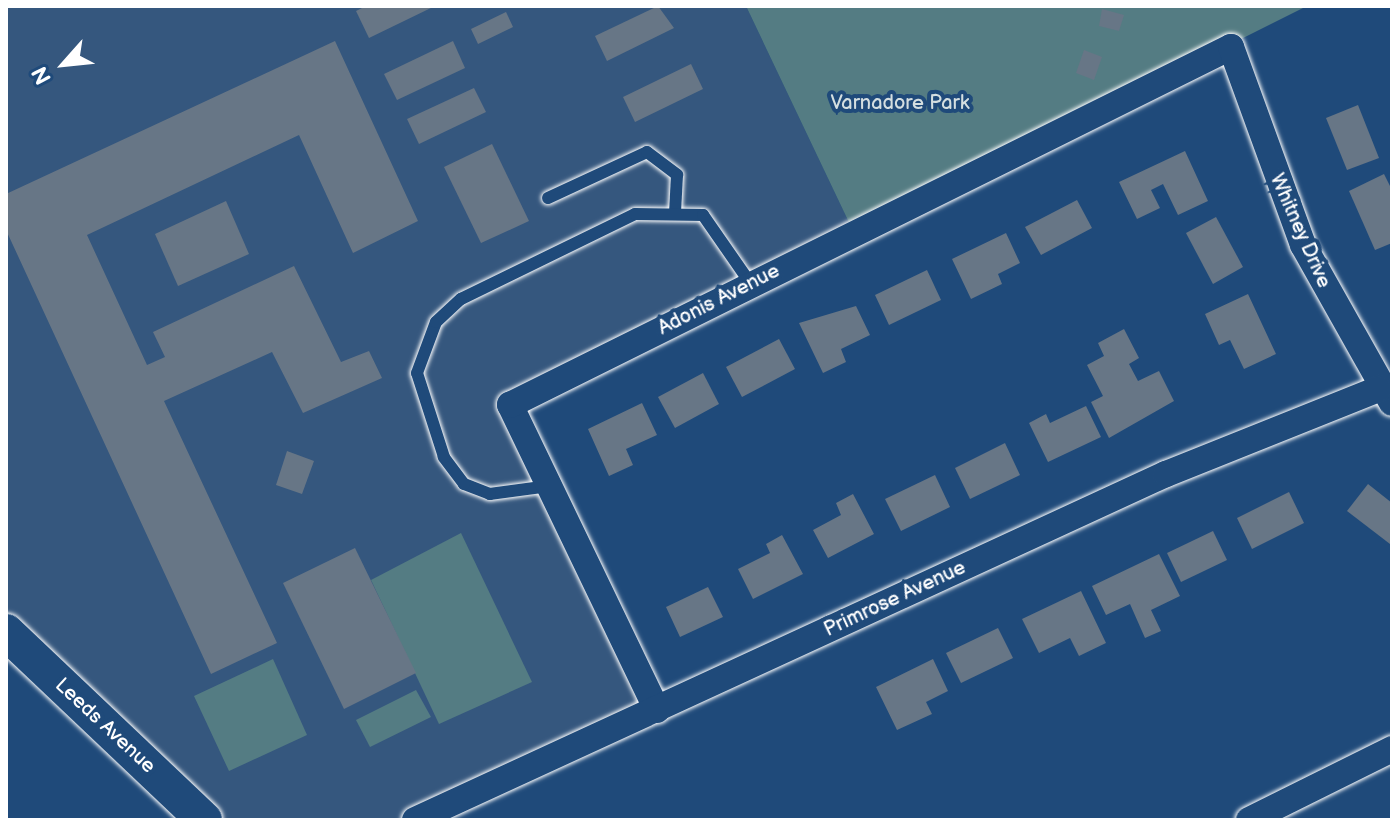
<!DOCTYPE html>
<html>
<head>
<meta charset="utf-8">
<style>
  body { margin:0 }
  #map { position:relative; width:1398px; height:826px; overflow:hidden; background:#1f4a7a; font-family:"Balsamiq Sans",sans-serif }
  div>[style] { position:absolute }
  .built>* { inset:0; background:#35577e }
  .green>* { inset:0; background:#547c83 }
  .building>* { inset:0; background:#677686 }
  .roads { filter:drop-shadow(0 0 2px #fff) drop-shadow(0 0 2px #fff) }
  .lane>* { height:12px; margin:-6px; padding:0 6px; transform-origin:6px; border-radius:6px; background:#1f4a7a }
  .street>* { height:26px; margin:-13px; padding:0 13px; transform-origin:13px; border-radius:13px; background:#1f4a7a }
  .secondary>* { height:36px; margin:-18px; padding:0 18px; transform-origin:18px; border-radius:18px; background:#1f4a7a }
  span { translate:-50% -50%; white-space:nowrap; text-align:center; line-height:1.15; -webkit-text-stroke:8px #1f4a7a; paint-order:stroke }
  .park-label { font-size:20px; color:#d4dee0 }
  .street-label { font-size:20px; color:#fff }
  .frame { position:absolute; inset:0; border:8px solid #fff; pointer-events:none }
  .north { position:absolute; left:24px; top:24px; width:80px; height:80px; -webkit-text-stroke:6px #1f4a7a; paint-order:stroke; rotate:243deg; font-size:22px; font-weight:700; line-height:32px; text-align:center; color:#fff }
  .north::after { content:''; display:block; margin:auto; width:28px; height:36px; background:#fff; clip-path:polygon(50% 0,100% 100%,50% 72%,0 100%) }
</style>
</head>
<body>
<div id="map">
  <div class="built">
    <i style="clip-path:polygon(6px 6px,746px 6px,854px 233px,510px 405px,657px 710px,415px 820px,204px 820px,6px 632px)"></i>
  </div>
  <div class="green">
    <i style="clip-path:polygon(746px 6px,1307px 6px,854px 233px)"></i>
    <i style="clip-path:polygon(461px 533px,532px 682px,439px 724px,371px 580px)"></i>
    <i style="clip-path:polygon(273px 659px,307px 735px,229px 771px,194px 696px)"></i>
    <i style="clip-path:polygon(416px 690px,431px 717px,370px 747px,356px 720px)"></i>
  </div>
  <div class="building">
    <i style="clip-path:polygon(366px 6px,435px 6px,369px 38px,356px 11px)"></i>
    <i style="clip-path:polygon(658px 6px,674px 28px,607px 61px,595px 36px)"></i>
    <i style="clip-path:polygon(1102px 9px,1124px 15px,1119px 31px,1099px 26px)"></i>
    <i style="clip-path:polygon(506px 12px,513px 27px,478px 44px,471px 29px)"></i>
    <i style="clip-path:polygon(335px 41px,418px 221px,353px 253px,299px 135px,87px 235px,147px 365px,165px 357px,153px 332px,294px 266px,341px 362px,369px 351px,382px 378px,303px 413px,272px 352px,164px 401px,277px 643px,211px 674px,6px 230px,6px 194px)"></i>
    <i style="clip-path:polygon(453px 41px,465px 68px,397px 100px,384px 74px)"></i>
    <i style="clip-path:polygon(1084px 50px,1102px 57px,1094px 80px,1076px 73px)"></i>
    <i style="clip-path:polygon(691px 64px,703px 89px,635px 122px,623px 97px)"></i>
    <i style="clip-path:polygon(474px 88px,486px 112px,419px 144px,407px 119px)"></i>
    <i style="clip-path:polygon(1358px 105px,1379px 158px,1347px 170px,1326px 118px)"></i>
    <i style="clip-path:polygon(492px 144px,529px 221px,481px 243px,444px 167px)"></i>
    <i style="clip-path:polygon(1185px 151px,1208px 201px,1178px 215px,1163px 184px,1151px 190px,1160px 208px,1137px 219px,1119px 182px)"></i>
    <i style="clip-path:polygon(1384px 174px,1392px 190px,1392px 243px,1375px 250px,1349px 191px)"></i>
    <i style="clip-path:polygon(1077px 200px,1092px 228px,1041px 255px,1025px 227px)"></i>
    <i style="clip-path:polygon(226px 201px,249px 254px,178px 286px,155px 234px)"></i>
    <i style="clip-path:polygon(1216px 217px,1243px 267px,1213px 284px,1186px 233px)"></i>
    <i style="clip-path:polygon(1006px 233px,1020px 263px,998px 274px,1002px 284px,971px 299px,952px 259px)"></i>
    <i style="clip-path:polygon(927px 270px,941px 300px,889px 325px,875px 295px)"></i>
    <i style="clip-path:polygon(1248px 294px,1276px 354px,1244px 369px,1230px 340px,1219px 345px,1205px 314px)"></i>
    <i style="clip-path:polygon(856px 306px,870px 335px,841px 349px,846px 362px,823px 373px,799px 323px)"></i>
    <i style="clip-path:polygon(1124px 329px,1139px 358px,1129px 364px,1138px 381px,1159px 371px,1174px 401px,1109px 438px,1091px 402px,1103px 396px,1087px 365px,1104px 356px,1098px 343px)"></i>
    <i style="clip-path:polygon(779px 339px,795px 369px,742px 397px,726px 367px)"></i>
    <i style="clip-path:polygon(703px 373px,719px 404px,675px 428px,658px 397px)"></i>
    <i style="clip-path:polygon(642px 403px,657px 435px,626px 449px,633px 465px,609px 476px,588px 429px)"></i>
    <i style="clip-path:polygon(1086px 406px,1101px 437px,1048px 462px,1029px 423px,1046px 414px,1050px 423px)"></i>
    <i style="clip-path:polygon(1005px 443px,1020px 475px,970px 499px,955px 468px)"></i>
    <i style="clip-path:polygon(287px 451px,314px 461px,302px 494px,276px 485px)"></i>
    <i style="clip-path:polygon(935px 475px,950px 507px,901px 531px,885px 499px)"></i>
    <i style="clip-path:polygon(1368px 484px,1392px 503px,1390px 544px,1347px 511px)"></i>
    <i style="clip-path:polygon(1289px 492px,1304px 523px,1252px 549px,1237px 518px)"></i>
    <i style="clip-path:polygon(853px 494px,874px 534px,828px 558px,813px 530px,841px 515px,836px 503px)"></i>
    <i style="clip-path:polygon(1213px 531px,1227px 560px,1181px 582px,1167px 553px)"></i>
    <i style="clip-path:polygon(782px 535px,803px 574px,753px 599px,738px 569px,770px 553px,766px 544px)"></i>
    <i style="clip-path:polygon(355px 548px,416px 673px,344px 709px,283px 583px)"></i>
    <i style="clip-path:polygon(1159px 554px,1180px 596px,1151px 610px,1161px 631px,1145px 638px,1130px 604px,1106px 615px,1092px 586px)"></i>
    <i style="clip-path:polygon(708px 587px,723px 617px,680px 637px,666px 607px)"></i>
    <i style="clip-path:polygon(1081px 591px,1106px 643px,1079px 656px,1070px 638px,1039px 653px,1022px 619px)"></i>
    <i style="clip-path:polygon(998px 628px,1013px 658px,961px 683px,946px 653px)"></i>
    <i style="clip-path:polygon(933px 659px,948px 691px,926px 702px,932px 714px,897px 730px,876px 687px)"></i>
  </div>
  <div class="roads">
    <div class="lane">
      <i style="left:548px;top:198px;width:109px;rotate:-24.9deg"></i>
      <i style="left:647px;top:152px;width:38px;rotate:37deg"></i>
      <i style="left:677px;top:175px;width:35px;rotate:93deg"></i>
      <i style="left:549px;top:486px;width:60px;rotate:172.3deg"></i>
      <i style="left:490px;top:494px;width:28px;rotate:-159deg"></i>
      <i style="left:464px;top:484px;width:34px;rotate:-127deg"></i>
      <i style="left:444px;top:457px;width:88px;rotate:-107.8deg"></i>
      <i style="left:417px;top:373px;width:54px;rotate:-69.6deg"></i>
      <i style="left:436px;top:322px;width:34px;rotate:-43deg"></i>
      <i style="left:461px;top:299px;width:194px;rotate:-26deg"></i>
      <i style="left:635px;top:214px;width:68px;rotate:0.8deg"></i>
      <i style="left:703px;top:215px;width:84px;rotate:55.2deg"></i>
    </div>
    <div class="street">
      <i style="left:657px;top:710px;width:339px;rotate:-115.7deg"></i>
      <i style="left:510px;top:405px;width:805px;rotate:-26.41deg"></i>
      <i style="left:1231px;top:47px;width:211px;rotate:70deg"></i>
      <i style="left:1303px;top:245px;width:181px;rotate:60.6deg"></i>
      <i style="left:415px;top:820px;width:827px;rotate:-24.74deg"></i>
      <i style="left:1166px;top:474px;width:229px;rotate:-21.8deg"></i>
      <i style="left:1249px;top:820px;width:160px;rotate:-26.4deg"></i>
    </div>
    <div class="secondary">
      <i style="left:6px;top:632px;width:273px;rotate:43.5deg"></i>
    </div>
  </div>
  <div class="park-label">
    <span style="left:900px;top:103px">Varnadore Park</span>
  </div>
  <div class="street-label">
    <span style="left:1300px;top:231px;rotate:66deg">Whitney Drive</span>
    <span style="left:719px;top:300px;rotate:-27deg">Adonis Avenue</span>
    <span style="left:895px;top:599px;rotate:-25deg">Primrose Avenue</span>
    <span style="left:105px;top:726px;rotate:43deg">Leeds Avenue</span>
  </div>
  <div class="frame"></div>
  <div class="north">N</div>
</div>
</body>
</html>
